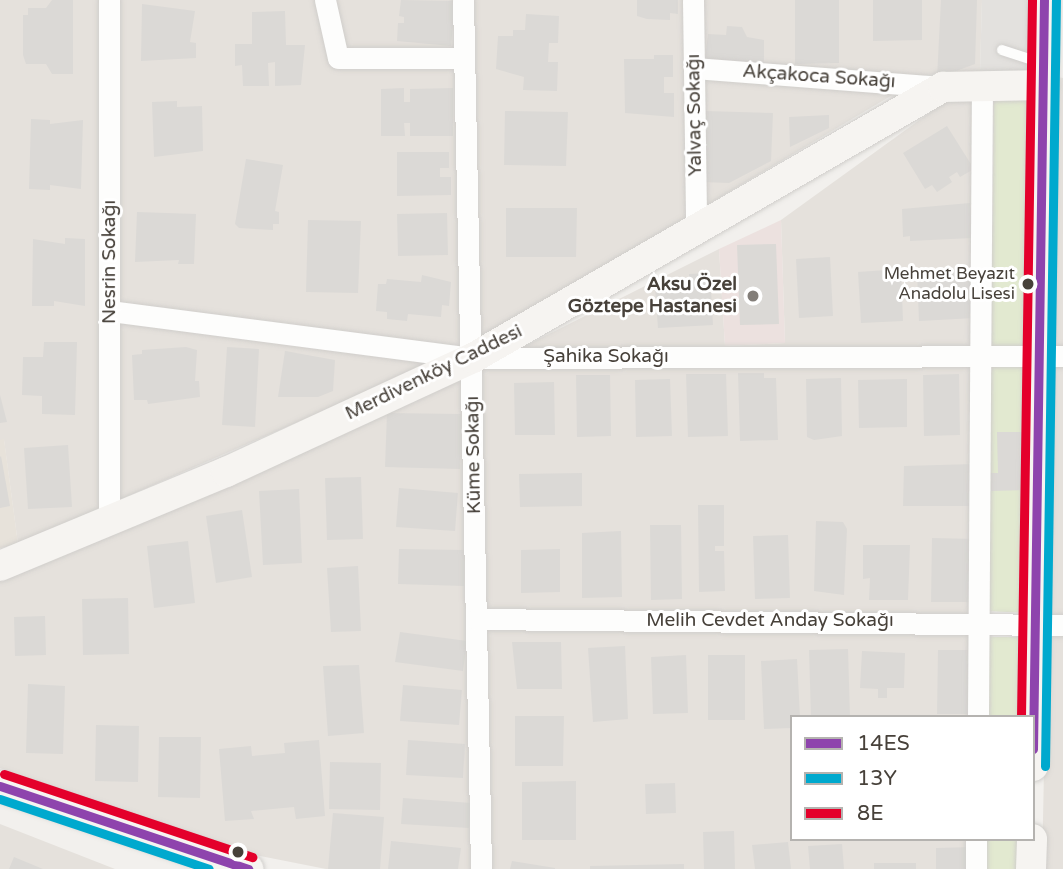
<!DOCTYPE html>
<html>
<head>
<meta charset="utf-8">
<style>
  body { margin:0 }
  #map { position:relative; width:1063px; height:869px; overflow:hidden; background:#f2f0ed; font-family:"Varela Round",sans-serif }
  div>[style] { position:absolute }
  .residential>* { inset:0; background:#e5e1dc }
  .education>* { inset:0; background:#e7e2da }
  .medical>* { inset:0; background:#ece1df }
  .green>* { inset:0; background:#e2e9d0 }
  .parking>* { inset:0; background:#e3e1de }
  .building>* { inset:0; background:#dbd9d6 }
  .roads { filter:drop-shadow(0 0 2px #d0cecb) drop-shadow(0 0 2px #d0cecb) }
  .lane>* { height:10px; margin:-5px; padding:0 5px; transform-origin:5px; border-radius:5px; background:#fdfdfc }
  .street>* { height:21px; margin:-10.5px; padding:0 10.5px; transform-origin:10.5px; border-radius:10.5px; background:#fdfdfc }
  .secondary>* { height:30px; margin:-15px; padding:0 15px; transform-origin:15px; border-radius:15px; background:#f6f4f1 }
  .bus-1>* { height:9px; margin:-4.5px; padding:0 4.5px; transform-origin:4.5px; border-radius:4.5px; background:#8e44ad }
  .bus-2>* { height:9px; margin:-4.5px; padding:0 4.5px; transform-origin:4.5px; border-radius:4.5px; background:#00a9ce }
  .bus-3>* { height:9px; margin:-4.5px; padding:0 4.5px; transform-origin:4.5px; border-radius:4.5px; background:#e4002b }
  .dots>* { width:19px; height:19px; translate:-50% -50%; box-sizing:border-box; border:4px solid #fff; border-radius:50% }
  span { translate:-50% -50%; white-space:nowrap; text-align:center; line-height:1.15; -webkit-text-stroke:6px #fff; paint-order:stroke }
  .bus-label { font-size:17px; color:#47413a }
  .right { translate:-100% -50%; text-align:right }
  .street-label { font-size:19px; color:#47413a }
  .poi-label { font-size:19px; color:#47413a; font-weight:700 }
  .legend { position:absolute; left:790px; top:715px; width:245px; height:126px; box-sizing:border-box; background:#fff; border:2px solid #b5b3b0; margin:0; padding:9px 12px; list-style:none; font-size:21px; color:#47413a }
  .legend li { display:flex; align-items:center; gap:14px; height:35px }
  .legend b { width:35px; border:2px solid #b5b3b0 }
</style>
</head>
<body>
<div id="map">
  <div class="residential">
    <i style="clip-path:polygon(0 0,982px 0,980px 72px,926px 75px,467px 348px,18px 544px,4px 440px,0 440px)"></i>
    <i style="clip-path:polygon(1058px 77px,1063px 78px,1063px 869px,1042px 869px)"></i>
    <i style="clip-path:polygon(994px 95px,986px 717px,792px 717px,792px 839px,985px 839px,985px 869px,326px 869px,235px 851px,0 768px,0 577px,477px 370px,719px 249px,725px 346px,785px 343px,781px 220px,943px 103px)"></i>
    <i style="clip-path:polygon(0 824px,115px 869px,0 869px)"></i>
  </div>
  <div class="education">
    <i style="clip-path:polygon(4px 439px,18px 544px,0 548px,0 440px)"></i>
  </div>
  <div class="medical">
    <i style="clip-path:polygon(781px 220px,785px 343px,725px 346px,719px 249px)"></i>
  </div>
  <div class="green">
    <i style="clip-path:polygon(1034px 91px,1031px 613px,988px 611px,994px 95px)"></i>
    <i style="clip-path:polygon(986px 637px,1025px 637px,1023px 717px,986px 717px)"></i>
    <i style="clip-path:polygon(985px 839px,1021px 839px,1021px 869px,985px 869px)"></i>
  </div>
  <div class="parking">
    <i style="clip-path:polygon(982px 0,1029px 0,1028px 71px,980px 72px)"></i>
  </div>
  <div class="building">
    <i style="clip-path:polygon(52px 0,73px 0,73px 74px,52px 74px,46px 64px,26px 64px,23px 55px,23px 15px,28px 15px,28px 8px,46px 8px)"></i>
    <i style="clip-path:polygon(401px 0,455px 1px,451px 46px,397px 41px,398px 23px,404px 23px,404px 17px,399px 16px)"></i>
    <i style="clip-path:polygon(637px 0,678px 0,678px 14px,670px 13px,670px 20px,647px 19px,637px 16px)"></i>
    <i style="clip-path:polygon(795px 0,839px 0,839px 63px,795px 64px)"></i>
    <i style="clip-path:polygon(873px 0,922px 0,922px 40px,873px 41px)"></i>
    <i style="clip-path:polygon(941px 0,977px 0,975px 64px,937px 78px)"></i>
    <i style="clip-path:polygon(142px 4px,195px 11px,190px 42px,196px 43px,196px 58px,141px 61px)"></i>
    <i style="clip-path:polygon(285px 11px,286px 45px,305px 45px,301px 85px,275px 86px,275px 62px,268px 63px,269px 86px,243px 86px,242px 65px,235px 66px,235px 44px,252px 44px,252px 12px)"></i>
    <i style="clip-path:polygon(526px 14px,559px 16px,558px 43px,549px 43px,548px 62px,558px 62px,557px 91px,523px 90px,524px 77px,496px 69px,498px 36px,513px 36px,513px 30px,525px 30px)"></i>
    <i style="clip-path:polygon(727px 26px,742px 27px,747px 37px,764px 40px,764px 64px,705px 60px,708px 34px,726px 35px)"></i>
    <i style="clip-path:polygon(654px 55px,673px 55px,673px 77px,664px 77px,664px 93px,674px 93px,674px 117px,625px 113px,624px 59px,654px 59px)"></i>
    <i style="clip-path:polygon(404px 88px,404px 102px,410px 102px,410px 89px,453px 88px,453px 136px,410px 136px,410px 123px,404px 123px,405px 136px,381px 136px,381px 89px)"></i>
    <i style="clip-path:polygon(177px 101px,177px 107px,202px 106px,203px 151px,154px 157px,152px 102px)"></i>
    <i style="clip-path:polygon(505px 111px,568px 112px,566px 166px,504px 165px)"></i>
    <i style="clip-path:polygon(705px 111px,773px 113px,771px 161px,729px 183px,702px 182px)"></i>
    <i style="clip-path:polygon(829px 115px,829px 128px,790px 147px,789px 117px)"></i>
    <i style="clip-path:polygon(31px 119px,50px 120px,50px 124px,83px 120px,81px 189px,50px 185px,50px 190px,29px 189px)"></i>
    <i style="clip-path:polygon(947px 126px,974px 169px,960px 177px,957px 172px,949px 177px,952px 182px,937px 192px,932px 185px,925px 189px,903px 153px)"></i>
    <i style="clip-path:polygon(397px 152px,449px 152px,449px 168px,440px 168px,440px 177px,451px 177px,451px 195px,397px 196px)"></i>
    <i style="clip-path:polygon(246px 159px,283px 165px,275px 211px,279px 212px,279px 224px,273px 224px,273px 230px,239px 228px,235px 224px)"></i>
    <i style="clip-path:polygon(970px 203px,972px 238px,910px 241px,910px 236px,903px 237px,902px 209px)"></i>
    <i style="clip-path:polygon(506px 208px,577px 208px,576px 257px,506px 257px)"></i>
    <i style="clip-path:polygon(137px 212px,196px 214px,194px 264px,178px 264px,179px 260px,135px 262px)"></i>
    <i style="clip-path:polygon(447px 213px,448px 255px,398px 256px,397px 214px)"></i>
    <i style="clip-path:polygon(308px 220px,361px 221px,358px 293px,306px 292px)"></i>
    <i style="clip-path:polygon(65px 238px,85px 239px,85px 306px,54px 301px,54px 306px,32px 306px,33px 239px,65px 244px)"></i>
    <i style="clip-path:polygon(776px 244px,779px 324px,740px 325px,737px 245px)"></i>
    <i style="clip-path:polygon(830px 257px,833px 316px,799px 318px,796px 259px)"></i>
    <i style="clip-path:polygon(972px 268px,975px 318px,919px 321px,917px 271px)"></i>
    <i style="clip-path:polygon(901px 269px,903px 321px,861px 323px,858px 272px)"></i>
    <i style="clip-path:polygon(710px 273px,713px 325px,658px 328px,655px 287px,689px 285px,689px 274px)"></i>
    <i style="clip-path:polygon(422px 275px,451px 282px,449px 306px,442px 305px,441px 317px,408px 314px,407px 321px,387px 319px,387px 312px,376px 311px,378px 284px,386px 284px,387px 279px,421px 282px)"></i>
    <i style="clip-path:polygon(44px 342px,77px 342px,75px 415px,42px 414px,42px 396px,22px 395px,23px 357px,43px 357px)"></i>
    <i style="clip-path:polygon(186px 347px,197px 350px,195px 381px,199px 381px,200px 397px,148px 404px,147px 400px,134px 400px,132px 355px,142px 354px,142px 350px)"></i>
    <i style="clip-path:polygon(227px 347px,259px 349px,255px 427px,222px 425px)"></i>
    <i style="clip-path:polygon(285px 351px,335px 360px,333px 391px,318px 397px,278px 397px)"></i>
    <i style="clip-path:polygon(738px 373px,764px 373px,764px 378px,776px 378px,778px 440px,740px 441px)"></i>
    <i style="clip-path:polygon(686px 374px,726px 374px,728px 436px,688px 437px)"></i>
    <i style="clip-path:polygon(959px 374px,960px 435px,924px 436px,923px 375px)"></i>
    <i style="clip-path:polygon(576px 375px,610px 375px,611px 436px,577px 437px)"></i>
    <i style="clip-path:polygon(841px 378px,842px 436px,814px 440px,807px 437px,806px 379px)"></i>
    <i style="clip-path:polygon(670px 379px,672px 436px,636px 437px,635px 380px)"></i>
    <i style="clip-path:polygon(907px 379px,907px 427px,859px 428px,858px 380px)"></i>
    <i style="clip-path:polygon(554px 382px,555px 435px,515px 435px,514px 383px)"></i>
    <i style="clip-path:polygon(0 395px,7px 422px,0 423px)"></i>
    <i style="clip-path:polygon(387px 413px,461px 414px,460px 469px,385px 467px)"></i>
    <i style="clip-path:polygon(997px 432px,1023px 432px,1024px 490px,991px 491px,991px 473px,998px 473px)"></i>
    <i style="clip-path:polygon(68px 445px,72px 507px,28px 509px,24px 448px)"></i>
    <i style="clip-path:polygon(1px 456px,10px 506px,0 508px,0 457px)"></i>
    <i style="clip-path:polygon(974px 464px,974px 506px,903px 506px,904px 466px)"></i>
    <i style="clip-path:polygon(582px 473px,582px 506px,520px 507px,519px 474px)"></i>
    <i style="clip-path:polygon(361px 477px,363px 539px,327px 540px,325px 478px)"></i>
    <i style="clip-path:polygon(399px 488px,458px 493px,455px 531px,396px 527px)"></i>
    <i style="clip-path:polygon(299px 489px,302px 563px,263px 565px,259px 491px)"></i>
    <i style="clip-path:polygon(698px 505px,724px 505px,724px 546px,715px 546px,715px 551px,724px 551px,725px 591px,699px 592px)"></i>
    <i style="clip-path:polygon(242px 510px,252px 577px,216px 583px,206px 516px)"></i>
    <i style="clip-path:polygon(816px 521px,843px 522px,847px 529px,844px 595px,814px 591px)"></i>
    <i style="clip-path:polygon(650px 525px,681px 525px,682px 599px,651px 600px)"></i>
    <i style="clip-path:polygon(621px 531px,622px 597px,582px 598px,582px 533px)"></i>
    <i style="clip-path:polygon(788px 535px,790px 598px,755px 599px,753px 536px)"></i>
    <i style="clip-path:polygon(932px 538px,976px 539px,975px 602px,931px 602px)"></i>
    <i style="clip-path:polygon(188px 541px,195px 603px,154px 608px,147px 546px)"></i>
    <i style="clip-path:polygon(863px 545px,910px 545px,908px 600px,869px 600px,870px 578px,863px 579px)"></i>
    <i style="clip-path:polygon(399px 549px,465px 550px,464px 586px,398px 584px)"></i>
    <i style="clip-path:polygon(560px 549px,560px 592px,521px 593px,521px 550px)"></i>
    <i style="clip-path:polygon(358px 566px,361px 631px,331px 632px,327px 568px)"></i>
    <i style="clip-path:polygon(128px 598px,129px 654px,83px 655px,82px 599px)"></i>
    <i style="clip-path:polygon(45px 616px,46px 655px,15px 656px,14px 617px)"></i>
    <i style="clip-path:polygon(400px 632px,467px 641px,463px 671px,395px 662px)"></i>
    <i style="clip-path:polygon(512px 642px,561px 642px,562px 689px,517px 689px)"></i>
    <i style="clip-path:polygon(625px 646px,628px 719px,593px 722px,588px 648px)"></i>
    <i style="clip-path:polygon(848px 649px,850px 717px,811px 717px,809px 650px)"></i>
    <i style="clip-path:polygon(938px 650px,973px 650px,972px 714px,937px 714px)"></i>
    <i style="clip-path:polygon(862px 651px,905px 653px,904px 688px,887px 688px,887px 698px,878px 698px,878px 689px,860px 688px)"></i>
    <i style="clip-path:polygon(686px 655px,688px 713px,653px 714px,651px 657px)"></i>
    <i style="clip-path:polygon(708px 655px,745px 655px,745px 720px,708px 720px)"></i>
    <i style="clip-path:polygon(797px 659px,800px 717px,792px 717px,792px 728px,764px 729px,761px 661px)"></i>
    <i style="clip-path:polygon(359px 665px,364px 733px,328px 736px,323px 666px)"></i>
    <i style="clip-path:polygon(28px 684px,65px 686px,63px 754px,26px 753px)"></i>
    <i style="clip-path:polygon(403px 685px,462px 690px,459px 725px,400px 721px)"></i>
    <i style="clip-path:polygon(515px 716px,564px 716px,563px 766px,515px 766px)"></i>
    <i style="clip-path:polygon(96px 725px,139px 726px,138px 782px,95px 781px)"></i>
    <i style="clip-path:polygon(159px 737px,201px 737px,200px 798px,158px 797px)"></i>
    <i style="clip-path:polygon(319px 740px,325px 816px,296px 819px,294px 807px,251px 811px,254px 819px,225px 821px,219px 749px,251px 746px,252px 756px,285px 753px,284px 743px)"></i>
    <i style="clip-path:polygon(408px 740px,465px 744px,463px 778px,406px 775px)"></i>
    <i style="clip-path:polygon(330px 762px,381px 763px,380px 810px,329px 809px)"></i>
    <i style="clip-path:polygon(576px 781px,576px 840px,522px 840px,522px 782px)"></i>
    <i style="clip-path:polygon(675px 783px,676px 813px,646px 814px,645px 784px)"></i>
    <i style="clip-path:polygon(403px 798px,471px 803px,469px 828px,401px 824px)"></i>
    <i style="clip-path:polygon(333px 813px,384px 817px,380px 869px,328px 869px)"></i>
    <i style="clip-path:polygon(734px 831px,735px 869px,704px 869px,703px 832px)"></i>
    <i style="clip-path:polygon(391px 841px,461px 848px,458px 869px,388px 869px)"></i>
    <i style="clip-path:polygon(788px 842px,791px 869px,755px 869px,752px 845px)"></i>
    <i style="clip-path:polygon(842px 844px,844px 869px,810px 869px,808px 846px)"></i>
    <i style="clip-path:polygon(973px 847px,973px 869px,936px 869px,936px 848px)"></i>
    <i style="clip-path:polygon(14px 857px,43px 869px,9px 869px)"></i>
    <i style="clip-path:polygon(512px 861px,555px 868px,555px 869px,510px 869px)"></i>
    <i style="clip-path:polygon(874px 863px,916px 863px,916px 869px,874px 869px)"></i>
    <i style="clip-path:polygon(684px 864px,684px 869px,590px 869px,590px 866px)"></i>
  </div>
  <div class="roads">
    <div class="lane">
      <i style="left:1002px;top:50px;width:40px;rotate:18deg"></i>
    </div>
    <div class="street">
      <i style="left:109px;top:0;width:523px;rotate:90deg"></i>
      <i style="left:325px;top:0;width:59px;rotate:77.4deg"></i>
      <i style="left:338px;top:58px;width:125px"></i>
      <i style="left:463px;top:0;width:869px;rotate:88.81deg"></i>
      <i style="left:693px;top:0;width:229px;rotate:89.2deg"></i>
      <i style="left:695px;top:68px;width:249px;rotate:4.4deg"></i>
      <i style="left:110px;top:311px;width:366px;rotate:7.4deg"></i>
      <i style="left:473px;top:358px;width:590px;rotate:-0.19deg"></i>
      <i style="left:477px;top:619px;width:586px;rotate:0.59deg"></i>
      <i style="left:978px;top:717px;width:631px;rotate:-89.64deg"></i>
      <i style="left:976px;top:869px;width:30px;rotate:-90deg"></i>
    </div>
    <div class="secondary">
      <i style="left:0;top:566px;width:245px;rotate:-22.6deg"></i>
      <i style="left:226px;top:472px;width:272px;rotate:-24.8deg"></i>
      <i style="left:473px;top:358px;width:543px;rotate:-29.97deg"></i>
      <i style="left:943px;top:87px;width:101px;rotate:-1.1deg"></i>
      <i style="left:1033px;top:766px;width:766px;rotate:-89.18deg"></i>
      <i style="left:0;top:786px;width:262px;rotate:18.5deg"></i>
      <i style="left:1031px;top:869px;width:30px;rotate:-88deg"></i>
    </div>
  </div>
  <div class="bus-1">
    <i style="left:1033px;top:749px;width:749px;rotate:-89.16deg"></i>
    <i style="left:0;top:786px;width:262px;rotate:18.5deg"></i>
  </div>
  <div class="bus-2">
    <i style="left:1045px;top:766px;width:766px;rotate:-89.18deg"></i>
    <i style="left:0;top:799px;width:220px;rotate:18.5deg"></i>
  </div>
  <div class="bus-3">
    <i style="left:1021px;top:717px;width:717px;rotate:-89.12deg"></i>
    <i style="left:4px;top:774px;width:262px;rotate:18.5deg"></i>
  </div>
  <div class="dots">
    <i style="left:1028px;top:284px;background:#47413a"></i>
    <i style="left:753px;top:296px;background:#837e79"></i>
    <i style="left:238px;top:852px;background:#47413a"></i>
  </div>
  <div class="bus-label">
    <span class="right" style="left:1015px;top:284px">Mehmet Beyazıt<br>Anadolu Lisesi</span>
  </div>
  <div class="street-label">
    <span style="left:819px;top:77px;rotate:4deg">Akçakoca Sokağı</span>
    <span style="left:695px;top:115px;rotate:-91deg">Yalvaç Sokağı</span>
    <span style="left:110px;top:262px;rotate:-90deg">Nesrin Sokağı</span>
    <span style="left:606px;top:357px">Şahika Sokağı</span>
    <span style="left:434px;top:373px;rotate:-26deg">Merdivenköy Caddesi</span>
    <span style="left:474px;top:455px;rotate:-91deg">Küme Sokağı</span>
    <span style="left:770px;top:621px">Melih Cevdet Anday Sokağı</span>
  </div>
  <div class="poi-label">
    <span class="right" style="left:737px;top:296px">Aksu Özel<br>Göztepe Hastanesi</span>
  </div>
  <ul class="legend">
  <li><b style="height:9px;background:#8e44ad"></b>14ES</li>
  <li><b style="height:9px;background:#00a9ce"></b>13Y</li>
  <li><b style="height:9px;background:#e4002b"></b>8E</li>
  </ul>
</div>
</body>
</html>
